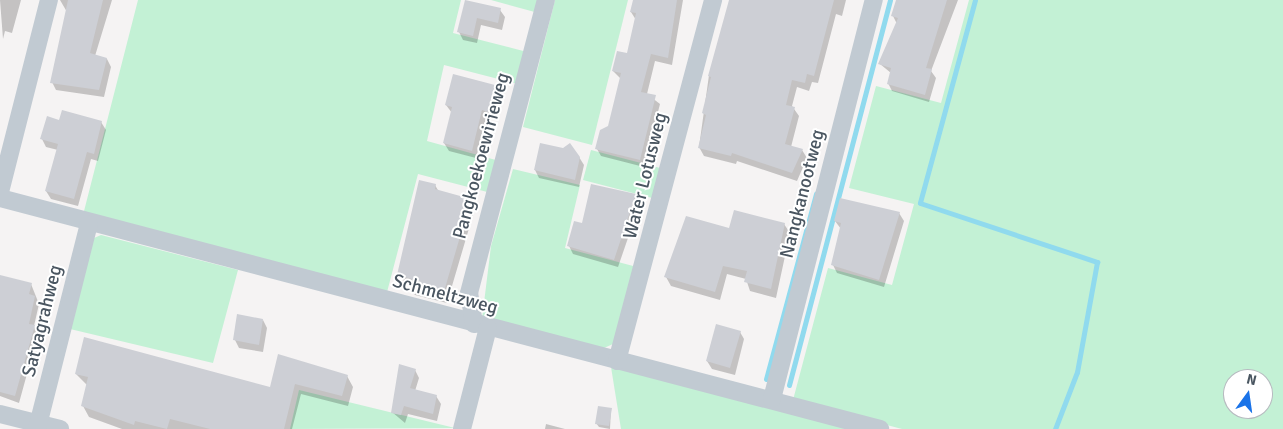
<!DOCTYPE html>
<html>
<head>
<meta charset="utf-8">
<style>
  body { margin:0 }
  #map { position:relative; width:1283px; height:429px; overflow:hidden; background:#f5f3f3; font-family:Signika,sans-serif }
  div>[style] { position:absolute }
  .green>* { inset:0; background:#c3f1d5 }
  .shadow>* { inset:0; background:#0003 }
  .stream>* { height:5px; margin:-2.5px; padding:0 2.5px; transform-origin:2.5px; border-radius:2.5px; background:#90daee }
  .building>* { inset:0; background:#cdcfd5 }
  .minor>* { height:18px; margin:-9px; padding:0 9px; transform-origin:9px; border-radius:9px; background:#c1cad2 }
  span { translate:-50% -50%; white-space:nowrap; text-align:center; line-height:1.15; -webkit-text-stroke:4px #fff; paint-order:stroke }
  .street-label { font-size:19px; color:#4a5661 }
  .north { position:absolute; left:1223px; top:369px; width:50px; height:50px; box-sizing:border-box; background:#fff; border:1px solid #b7bbc0; border-radius:50%; rotate:14deg; font-size:14px; font-weight:700; line-height:20px; text-align:center; color:#4a5661 }
  .north::after { content:''; display:block; margin:auto; width:18px; height:22px; background:#1a73e8; clip-path:polygon(50% 0,100% 100%,50% 72%,0 100%) }
</style>
</head>
<body>
<div id="map">
  <div class="green">
    <i style="clip-path:polygon(138px 0,461px 0,453px 33px,531px 53px,522px 85px,444px 65px,427px 141px,503px 162px,495px 194px,418px 174px,386px 296px,83px 215px)"></i>
    <i style="clip-path:polygon(491px 0,546px 0,542px 14px)"></i>
    <i style="clip-path:polygon(555px 0,628px 0,592px 145px,523px 127px)"></i>
    <i style="clip-path:polygon(evenodd,969px 0,1283px 0,1283px 429px,902px 429px,793px 400px,828px 268px,892px 285px,914px 204px,849px 188px,876px 86px,941px 103px,969px 0,1233px 379px,1263px 379px,1263px 409px,1233px 409px,1233px 379px)"></i>
    <i style="clip-path:polygon(591px 150px,664px 169px,656px 199px,583px 180px)"></i>
    <i style="clip-path:polygon(513px 169px,580px 185px,565px 248px,637px 267px,613px 344px,604px 348px,482px 319px,491px 246px)"></i>
    <i style="clip-path:polygon(101px 235px,238px 270px,213px 363px,70px 329px,94px 238px)"></i>
    <i style="clip-path:polygon(611px 367px,773px 409px,849px 429px,621px 429px)"></i>
    <i style="clip-path:polygon(299px 390px,455px 428px,290px 429px)"></i>
  </div>
  <div class="shadow">
    <i style="clip-path:polygon(0 0,21px 0,12px 33px,5px 31px,3px 39px)"></i>
    <i style="clip-path:polygon(60px 0,112px 0,95px 56px,107px 59px,111px 67px,104px 97px,56px 90px,52px 82px,67px 12px)"></i>
    <i style="clip-path:polygon(634px 0,683px 0,672px 65px,655px 61px,647px 94px,660px 104px,644px 167px,601px 156px,597px 149px,609px 127px,621px 79px,613px 71px,628px 55px,636px 20px,631px 12px)"></i>
    <i style="clip-path:polygon(741px 0,846px 0,842px 16px,836px 14px,818px 83px,812px 82px,809px 91px,797px 87px,792px 106px,799px 116px,791px 147px,802px 150px,807px 158px,797px 181px,737px 161px,736px 164px,704px 156px,699px 147px,709px 75px)"></i>
    <i style="clip-path:polygon(897px 0,958px 0,931px 71px,936px 78px,929px 102px,892px 91px,888px 83px,891px 73px,880px 64px,897px 24px,893px 16px)"></i>
    <i style="clip-path:polygon(466px 1px,500px 10px,505px 17px,502px 30px,481px 25px,477px 43px,463px 40px,459px 32px)"></i>
    <i style="clip-path:polygon(494px 86px,499px 93px,492px 119px,486px 118px,476px 158px,449px 151px,444px 143px,452px 113px,446px 105px)"></i>
    <i style="clip-path:polygon(101px 122px,106px 130px,98px 161px,91px 159px,78px 206px,51px 199px,46px 191px,58px 150px,46px 147px,42px 139px)"></i>
    <i style="clip-path:polygon(579px 157px,584px 165px,579px 187px,539px 178px,535px 170px)"></i>
    <i style="clip-path:polygon(435px 185px,439px 192px,470px 200px,475px 208px,447px 303px,415px 295px,398px 275px)"></i>
    <i style="clip-path:polygon(635px 196px,640px 203px,618px 267px,573px 254px,569px 246px,583px 225px)"></i>
    <i style="clip-path:polygon(899px 213px,904px 221px,884px 287px,837px 273px,833px 265px,841px 229px,835px 221px)"></i>
    <i style="clip-path:polygon(784px 224px,790px 233px,776px 298px,750px 291px,746px 279px,727px 274px,720px 300px,671px 286px,666px 277px)"></i>
    <i style="clip-path:polygon(0 277px,31px 284px,39px 304px,34px 326px,38px 334px,19px 403px,0 396px)"></i>
    <i style="clip-path:polygon(263px 320px,267px 328px,263px 352px,239px 348px,235px 340px)"></i>
    <i style="clip-path:polygon(740px 332px,744px 339px,735px 375px,712px 369px,707px 361px)"></i>
    <i style="clip-path:polygon(279px 356px,347px 376px,353px 387px,348px 406px,301px 394px,292px 429px,122px 429px,89px 417px,83px 406px,88px 386px,76px 374px,271px 388px)"></i>
    <i style="clip-path:polygon(415px 370px,419px 378px,415px 391px,436px 396px,441px 404px,437px 421px,408px 414px,405px 423px,392px 412px)"></i>
    <i style="clip-path:polygon(611px 409px,610px 429px,599px 427px,596px 423px)"></i>
    <i style="clip-path:polygon(546px 424px,565px 429px,545px 429px)"></i>
  </div>
  <div class="stream">
    <i style="left:975px;top:0;width:210px;rotate:105.2deg"></i>
    <i style="left:920px;top:203px;width:187px;rotate:18.4deg"></i>
    <i style="left:1097px;top:262px;width:112px;rotate:100.3deg"></i>
    <i style="left:1077px;top:372px;width:61px;rotate:111.1deg"></i>
    <i style="left:766px;top:379px;width:192px;rotate:-74.9deg"></i>
    <i style="left:789px;top:385px;width:398px;rotate:-75.3deg"></i>
  </div>
  <div class="building">
    <i style="clip-path:polygon(68px 0,103px 0,90px 53px,107px 58px,99px 90px,50px 83px)"></i>
    <i style="clip-path:polygon(465px 0,501px 8px,498px 23px,477px 18px,473px 36px,457px 32px)"></i>
    <i style="clip-path:polygon(633px 0,677px 0,668px 58px,651px 54px,641px 92px,656px 95px,640px 160px,595px 149px,600px 130px,608px 126px,621px 73px,612px 71px,617px 51px,627px 53px,636px 13px,630px 12px)"></i>
    <i style="clip-path:polygon(729px 0,834px 0,814px 76px,807px 74px,805px 83px,792px 80px,786px 105px,795px 107px,785px 144px,803px 149px,792px 173px,732px 153px,731px 156px,698px 148px,706px 115px,702px 113px,711px 77px,708px 76px)"></i>
    <i style="clip-path:polygon(896px 0,947px 0,926px 68px,932px 69px,925px 95px,887px 84px,891px 68px,878px 64px,898px 18px,891px 16px)"></i>
    <i style="clip-path:polygon(453px 74px,495px 85px,488px 112px,482px 110px,472px 151px,443px 143px,452px 107px,445px 105px)"></i>
    <i style="clip-path:polygon(62px 110px,102px 121px,94px 154px,87px 152px,74px 199px,45px 191px,58px 144px,40px 139px,47px 116px,59px 120px)"></i>
    <i style="clip-path:polygon(540px 143px,563px 148px,570px 143px,580px 157px,575px 180px,534px 170px)"></i>
    <i style="clip-path:polygon(419px 180px,436px 184px,435px 189px,471px 199px,443px 295px,409px 287px,412px 279px,397px 275px)"></i>
    <i style="clip-path:polygon(591px 184px,636px 194px,614px 260px,567px 246px,574px 221px,582px 223px)"></i>
    <i style="clip-path:polygon(840px 198px,900px 212px,879px 280px,831px 265px,841px 223px,834px 221px)"></i>
    <i style="clip-path:polygon(734px 210px,785px 223px,771px 289px,744px 282px,747px 271px,723px 266px,715px 292px,664px 277px,686px 216px,729px 228px)"></i>
    <i style="clip-path:polygon(0 275px,32px 283px,29px 294px,35px 296px,29px 324px,35px 325px,15px 396px,0 392px)"></i>
    <i style="clip-path:polygon(237px 314px,263px 319px,259px 345px,233px 340px)"></i>
    <i style="clip-path:polygon(716px 324px,741px 331px,730px 368px,706px 361px)"></i>
    <i style="clip-path:polygon(84px 337px,270px 387px,278px 354px,348px 375px,342px 396px,295px 384px,284px 429px,210px 429px,170px 419px,167px 429px,135px 421px,134px 425px,81px 406px,88px 377px,75px 374px)"></i>
    <i style="clip-path:polygon(399px 364px,416px 369px,410px 388px,437px 395px,433px 414px,404px 406px,401px 415px,391px 413px)"></i>
    <i style="clip-path:polygon(598px 406px,612px 408px,609px 426px,595px 424px)"></i>
  </div>
  <div class="minor">
    <i style="left:0;top:192px;width:198px;rotate:-75.7deg"></i>
    <i style="left:0;top:198px;width:910px;rotate:14.71deg"></i>
    <i style="left:474px;top:324px;width:31px;rotate:-99deg"></i>
    <i style="left:469px;top:293px;width:303px;rotate:-75.3deg"></i>
    <i style="left:617px;top:361px;width:374px;rotate:-75.1deg"></i>
    <i style="left:772px;top:399px;width:412px;rotate:-75.7deg"></i>
    <i style="left:0;top:414px;width:62px;rotate:14deg"></i>
    <i style="left:37px;top:429px;width:211px;rotate:-75.8deg"></i>
    <i style="left:462px;top:429px;width:104px;rotate:-75.6deg"></i>
  </div>
  <div class="street-label">
    <span style="left:482px;top:156px;rotate:-75deg">Pangkoekoewirieweg</span>
    <span style="left:646px;top:176px;rotate:-76deg">Water Lotusweg</span>
    <span style="left:803px;top:194px;rotate:-76deg">Nangkanootweg</span>
    <span style="left:445px;top:295px;rotate:15deg">Schmeltzweg</span>
    <span style="left:43px;top:321px;rotate:-76deg">Satyagrahweg</span>
  </div>
  <div class="north">N</div>
</div>
</body>
</html>
